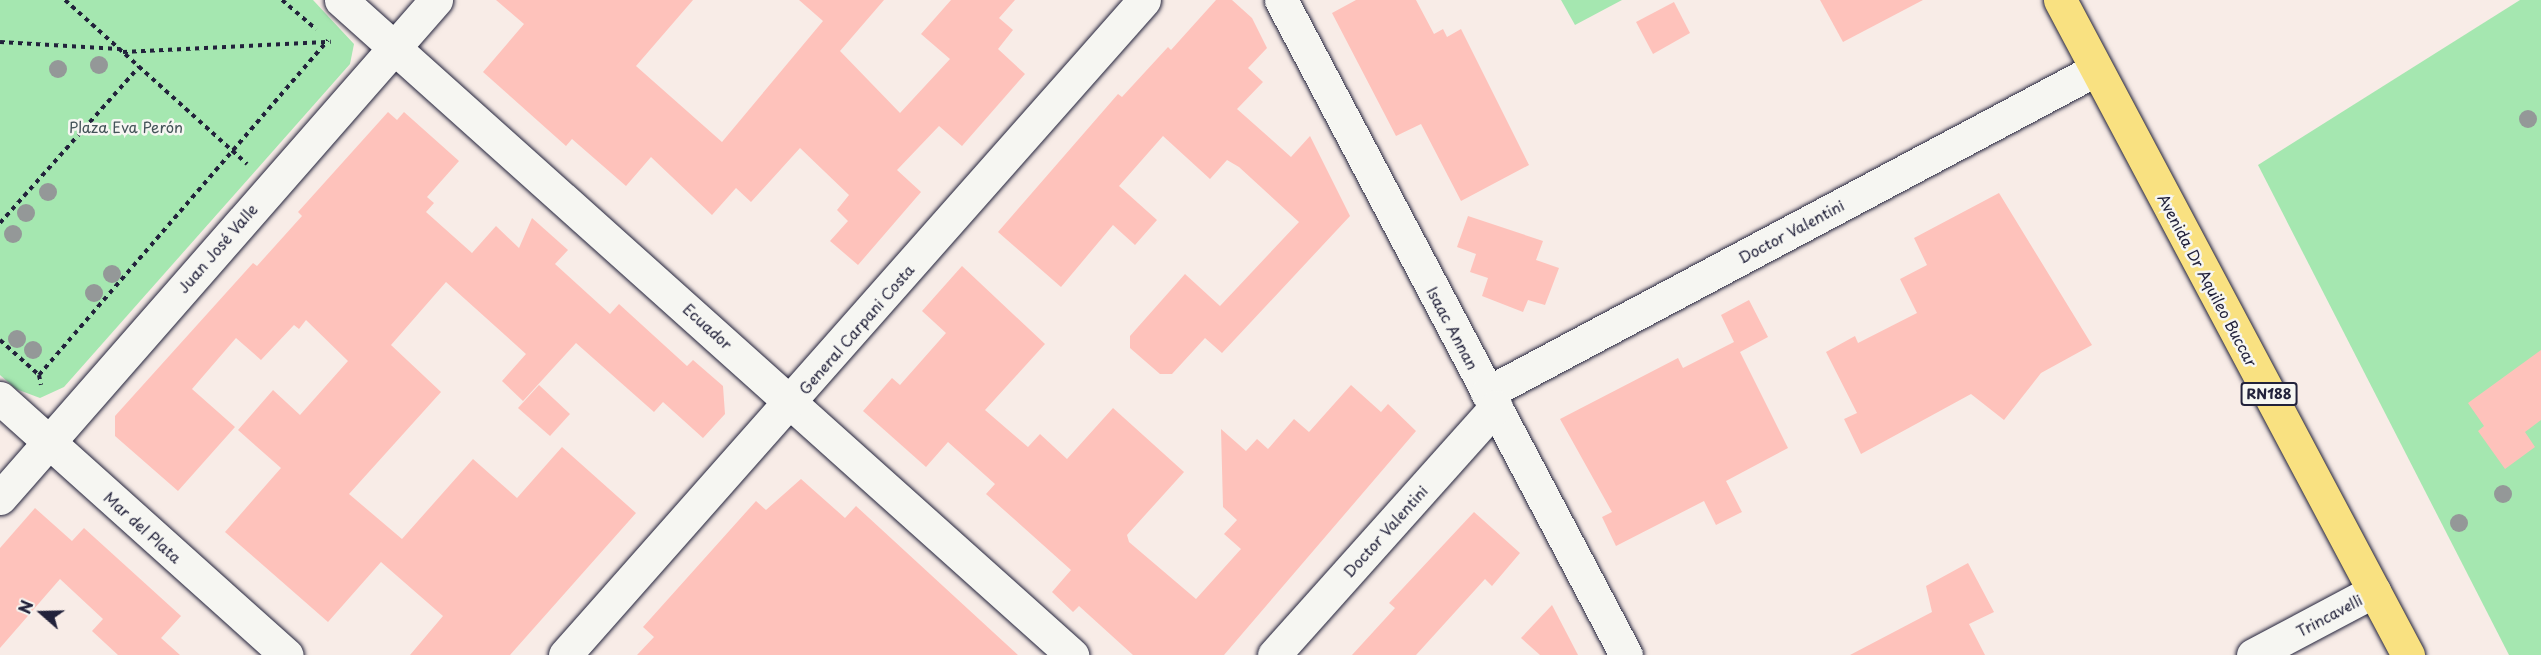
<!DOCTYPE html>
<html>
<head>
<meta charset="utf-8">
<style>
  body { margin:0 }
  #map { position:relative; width:2541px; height:655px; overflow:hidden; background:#f8ece7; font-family:"Playpen Sans",sans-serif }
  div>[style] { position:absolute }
  .green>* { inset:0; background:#a5e7b0 }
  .building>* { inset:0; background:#fec2bb }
  .path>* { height:4px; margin-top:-2px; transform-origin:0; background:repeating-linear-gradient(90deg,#22223b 0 4.5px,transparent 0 9px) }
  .roads { filter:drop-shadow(0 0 2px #22223b) drop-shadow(0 0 2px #22223b) }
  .minor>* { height:33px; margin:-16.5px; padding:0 16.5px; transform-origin:16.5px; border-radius:16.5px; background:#f6f6f2 }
  .highway>* { height:33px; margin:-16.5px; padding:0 16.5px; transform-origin:16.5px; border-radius:16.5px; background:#f9e181 }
  .trees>* { width:18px; height:18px; margin:-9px; border-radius:50%; background:#949898 }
  span { translate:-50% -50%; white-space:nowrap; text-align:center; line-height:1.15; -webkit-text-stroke:5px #f6f6f2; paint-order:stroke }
  .shield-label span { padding:2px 4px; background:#f6f6f2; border:2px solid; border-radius:4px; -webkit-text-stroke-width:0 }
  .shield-label { font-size:14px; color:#22223b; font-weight:700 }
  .park-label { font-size:15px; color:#435358 }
  .street-label { font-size:15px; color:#22223b }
  .north { position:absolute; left:12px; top:583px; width:60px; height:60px; -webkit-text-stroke:4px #f6f6f2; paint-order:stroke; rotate:290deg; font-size:16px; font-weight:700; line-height:24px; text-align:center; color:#22223b }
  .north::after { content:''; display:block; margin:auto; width:21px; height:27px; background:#22223b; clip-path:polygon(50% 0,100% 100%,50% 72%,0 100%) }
</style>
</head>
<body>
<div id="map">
  <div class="green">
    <i style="clip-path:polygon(0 0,313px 0,354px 44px,350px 64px,64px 387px,40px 398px,16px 389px,0 375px)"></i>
    <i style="clip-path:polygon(1561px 0,1622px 0,1575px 25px)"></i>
    <i style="clip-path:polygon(2520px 0,2541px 0,2541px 655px,2509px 655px,2258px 165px)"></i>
  </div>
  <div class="building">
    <i style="clip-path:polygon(496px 0,693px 0,636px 66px,722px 142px,823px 21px,799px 0,884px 0,840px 51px,900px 113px,950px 59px,921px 34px,951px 0,1015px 0,999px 18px,1013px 30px,998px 49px,1025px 74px,962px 146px,939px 126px,897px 170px,921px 192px,858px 265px,830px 241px,848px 221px,837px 210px,849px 195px,800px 148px,751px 202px,736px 188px,712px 215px,651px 157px,626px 186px,572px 139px,566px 146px,483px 72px,524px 24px)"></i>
    <i style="clip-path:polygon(1216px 0,1232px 0,1252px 18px,1267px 48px,1248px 68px,1263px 82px,1237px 109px,1291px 157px,1310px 136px,1350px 216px,1222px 353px,1205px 338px,1172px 374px,1160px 374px,1130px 348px,1130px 336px,1185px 274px,1220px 306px,1299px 222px,1239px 167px,1227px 160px,1210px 179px,1163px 136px,1119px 186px,1157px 220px,1135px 245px,1113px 225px,1061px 287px,998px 232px,1118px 94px,1122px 97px,1168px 47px,1171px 50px)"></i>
    <i style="clip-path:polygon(1356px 0,1416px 0,1434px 34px,1443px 29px,1447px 37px,1461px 29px,1529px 165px,1461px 201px,1421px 124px,1396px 136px,1332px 13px)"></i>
    <i style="clip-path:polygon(1820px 0,1923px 0,1843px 42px)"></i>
    <i style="clip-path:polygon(1674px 2px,1690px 33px,1653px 54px,1636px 22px)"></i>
    <i style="clip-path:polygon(388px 112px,397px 120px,404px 112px,459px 161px,427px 197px,434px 203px,426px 212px,472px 253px,496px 226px,519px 248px,532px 218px,568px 250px,555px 264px,610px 314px,619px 304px,687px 366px,693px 360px,723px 386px,725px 414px,703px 438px,663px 402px,654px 412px,576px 343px,523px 401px,502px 381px,526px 354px,446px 282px,391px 345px,441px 392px,349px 494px,402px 539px,473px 459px,517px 498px,562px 447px,636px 513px,510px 655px,410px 655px,443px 616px,381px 562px,328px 622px,225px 532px,281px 468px,238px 430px,273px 390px,300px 415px,348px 361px,306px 320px,299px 329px,294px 325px,261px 360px,236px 338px,192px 389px,235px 427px,178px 491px,115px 436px,115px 416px,253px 263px,257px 266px,302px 216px,298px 212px)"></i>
    <i style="clip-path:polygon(1999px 193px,2092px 345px,2041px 373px,2004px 420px,1971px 394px,1861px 454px,1844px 419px,1857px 413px,1826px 352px,1855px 336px,1858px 343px,1917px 313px,1900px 279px,1927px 265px,1914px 238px)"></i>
    <i style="clip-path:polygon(1468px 216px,1543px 241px,1536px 260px,1559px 268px,1545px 305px,1528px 300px,1523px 312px,1482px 296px,1488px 278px,1470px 272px,1476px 254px,1457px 247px)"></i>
    <i style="clip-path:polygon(962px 266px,1045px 344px,985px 410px,1028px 447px,1040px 434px,1067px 459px,1113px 408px,1184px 472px,1127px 535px,1129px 542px,1196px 599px,1241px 549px,1224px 534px,1237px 520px,1223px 507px,1221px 429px,1246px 451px,1257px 439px,1268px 449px,1294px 419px,1309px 432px,1351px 385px,1381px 412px,1388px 404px,1416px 431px,1224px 655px,1133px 655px,1079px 606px,1073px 612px,1052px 592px,1071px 570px,986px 494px,995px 484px,948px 442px,926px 467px,863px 411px,892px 378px,900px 385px,946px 333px,922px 311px)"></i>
    <i style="clip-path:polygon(1749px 300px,1768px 337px,1740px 352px,1788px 448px,1726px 481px,1742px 512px,1716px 525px,1704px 501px,1616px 546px,1602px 517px,1612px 512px,1560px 419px,1678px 358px,1683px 368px,1734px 342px,1721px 315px)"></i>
    <i style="clip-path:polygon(2541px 350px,2541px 420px,2525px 432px,2535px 447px,2505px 469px,2478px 431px,2484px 426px,2468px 403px)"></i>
    <i style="clip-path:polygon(539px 385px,570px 414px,550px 436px,518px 408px)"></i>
    <i style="clip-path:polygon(801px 479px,845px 518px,856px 506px,1018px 655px,637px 655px,654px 637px,643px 627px,756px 501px,766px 510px)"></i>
    <i style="clip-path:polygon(35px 508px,72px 541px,84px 528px,181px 616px,161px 638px,180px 655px,118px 655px,92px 631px,103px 619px,60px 579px,0 648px,0 548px)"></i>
    <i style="clip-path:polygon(1474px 512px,1520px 553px,1492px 586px,1485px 579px,1416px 655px,1352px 655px,1395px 608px,1389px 603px)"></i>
    <i style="clip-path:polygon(1968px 563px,1994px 612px,1969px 624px,1985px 655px,1850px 655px,1932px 612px,1926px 586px)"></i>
    <i style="clip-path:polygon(1552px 605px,1578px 655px,1540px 655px,1521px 638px)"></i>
  </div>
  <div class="path">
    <i style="left:65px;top:0;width:245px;rotate:42deg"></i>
    <i style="left:282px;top:0;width:45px;rotate:40.5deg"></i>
    <i style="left:0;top:42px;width:119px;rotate:3.4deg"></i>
    <i style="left:123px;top:52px;width:208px;rotate:-2.8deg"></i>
    <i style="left:0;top:223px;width:209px;rotate:-48.3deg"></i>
    <i style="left:0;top:340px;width:52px;rotate:41.9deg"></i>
    <i style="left:39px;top:375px;width:10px;rotate:79deg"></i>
    <i style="left:39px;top:375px;width:442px;rotate:-49.2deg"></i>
  </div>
  <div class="roads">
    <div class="minor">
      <i style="left:341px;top:0;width:982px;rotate:41.86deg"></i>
      <i style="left:1281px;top:0;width:740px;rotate:62.22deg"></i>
      <i style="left:1487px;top:393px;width:688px;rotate:-27.98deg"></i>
      <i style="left:0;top:398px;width:385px;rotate:41.9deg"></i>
      <i style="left:0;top:498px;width:662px;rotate:-48.8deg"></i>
      <i style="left:565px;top:655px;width:874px;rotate:-48.52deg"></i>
      <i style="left:1274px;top:655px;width:333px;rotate:-48.2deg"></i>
      <i style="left:2253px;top:655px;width:137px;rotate:-27.9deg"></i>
    </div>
    <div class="highway">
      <i style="left:2060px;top:0;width:742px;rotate:62.02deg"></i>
    </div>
  </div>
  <div class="trees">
    <i style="left:99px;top:65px"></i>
    <i style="left:58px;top:69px"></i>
    <i style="left:2528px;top:119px"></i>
    <i style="left:48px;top:192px"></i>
    <i style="left:26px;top:213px"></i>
    <i style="left:13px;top:234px"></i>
    <i style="left:112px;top:274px"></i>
    <i style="left:94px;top:293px"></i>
    <i style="left:17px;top:339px"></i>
    <i style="left:33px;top:350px"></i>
    <i style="left:2503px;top:494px"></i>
    <i style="left:2459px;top:523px"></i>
  </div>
  <div class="shield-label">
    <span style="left:2269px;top:394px">RN188</span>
  </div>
  <div class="park-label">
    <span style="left:126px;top:127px">Plaza Eva Perón</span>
  </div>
  <div class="street-label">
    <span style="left:1791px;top:231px;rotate:-28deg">Doctor Valentini</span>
    <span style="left:217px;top:248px;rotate:-49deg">Juan José Valle</span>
    <span style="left:2208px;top:280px;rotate:62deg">Avenida Dr Aquileo Buccar</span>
    <span style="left:708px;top:326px;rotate:42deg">Ecuador</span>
    <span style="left:1453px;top:328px;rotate:62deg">Isaac Annan</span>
    <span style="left:856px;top:329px;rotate:-49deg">General Carpani Costa</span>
    <span style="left:143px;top:527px;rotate:42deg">Mar del Plata</span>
    <span style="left:1385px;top:531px;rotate:-48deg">Doctor Valentini</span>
    <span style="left:2329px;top:615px;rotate:-28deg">Trincavelli</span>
  </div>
  <div class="north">N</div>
</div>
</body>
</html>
